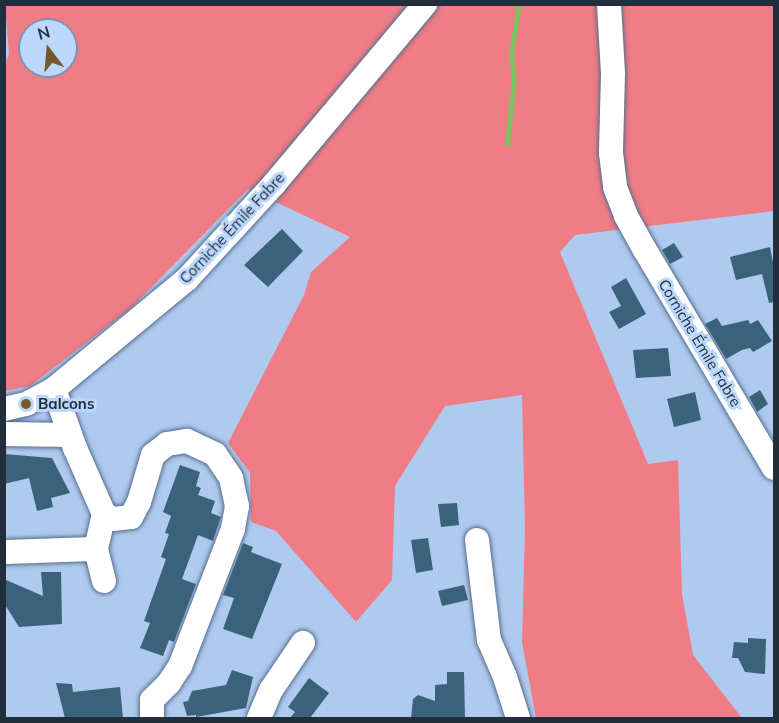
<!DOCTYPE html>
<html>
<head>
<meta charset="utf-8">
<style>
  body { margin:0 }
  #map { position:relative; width:779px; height:723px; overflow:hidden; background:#afcaef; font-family:Mulish,sans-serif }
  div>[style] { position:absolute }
  .green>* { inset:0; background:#f07c85 }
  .stream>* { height:5px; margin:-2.5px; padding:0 2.5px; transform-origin:2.5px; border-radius:2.5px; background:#7ec260 }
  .building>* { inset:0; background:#3a627a }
  .roads { filter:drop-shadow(0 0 2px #566e8f) drop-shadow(0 0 2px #566e8f) }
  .minor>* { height:24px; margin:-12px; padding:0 12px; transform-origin:12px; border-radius:12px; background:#fff }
  .dots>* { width:16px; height:16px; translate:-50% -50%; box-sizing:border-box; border:3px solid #bcd7fc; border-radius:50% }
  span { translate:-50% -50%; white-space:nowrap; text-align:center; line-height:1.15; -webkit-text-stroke:6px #bcd7fc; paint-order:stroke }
  .street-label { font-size:15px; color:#232e3c }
  .poi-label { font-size:15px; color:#232e3c; font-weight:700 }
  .left { translate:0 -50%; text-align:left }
  .frame { position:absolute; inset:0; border:6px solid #232e3c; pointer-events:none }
  .north { position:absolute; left:18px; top:18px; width:60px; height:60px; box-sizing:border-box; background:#bcd7fc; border:2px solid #7f93af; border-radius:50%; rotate:344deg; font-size:16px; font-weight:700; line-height:24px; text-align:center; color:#232e3c }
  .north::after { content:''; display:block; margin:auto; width:21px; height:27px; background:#75582b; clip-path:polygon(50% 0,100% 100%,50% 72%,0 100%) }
</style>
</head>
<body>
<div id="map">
  <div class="green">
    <i style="clip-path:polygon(evenodd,5px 4px,774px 5px,774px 211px,575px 235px,560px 252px,648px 464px,678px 460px,682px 594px,693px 655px,742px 718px,536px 718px,522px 642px,525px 529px,522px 395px,445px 406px,395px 486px,392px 580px,356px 622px,276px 531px,251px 522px,250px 473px,228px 443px,304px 295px,311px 272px,350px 237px,248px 189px,131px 308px,30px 386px,5px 391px,4px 67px,9px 54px,5px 4px,30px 30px,66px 30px,66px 66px,30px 66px,30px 30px)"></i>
  </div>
  <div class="stream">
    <i style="left:507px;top:144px;width:64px;rotate:-83.8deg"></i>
    <i style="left:514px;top:80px;width:27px;rotate:-96deg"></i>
    <i style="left:511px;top:53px;width:50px;rotate:-80.7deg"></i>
  </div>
  <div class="building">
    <i style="clip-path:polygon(282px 229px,303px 251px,268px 287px,244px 265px)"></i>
    <i style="clip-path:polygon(674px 243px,683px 257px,670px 264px,662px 250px)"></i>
    <i style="clip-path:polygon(770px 247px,774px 268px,774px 302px,769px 303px,762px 274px,736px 280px,730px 257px)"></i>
    <i style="clip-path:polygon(626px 278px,646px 314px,619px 329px,609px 312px,621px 306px,611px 287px)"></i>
    <i style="clip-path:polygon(717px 318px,722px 326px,748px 320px,750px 324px,758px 320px,772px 341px,753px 352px,750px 348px,742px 350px,726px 359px,705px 324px)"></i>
    <i style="clip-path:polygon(668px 348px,671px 376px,636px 378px,633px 350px)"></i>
    <i style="clip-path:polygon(760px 390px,768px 404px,757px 412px,749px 397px)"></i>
    <i style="clip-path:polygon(695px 392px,701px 420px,674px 427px,667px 399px)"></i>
    <i style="clip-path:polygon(4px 454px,52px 458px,70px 493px,51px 498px,53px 507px,37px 511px,29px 478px,4px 484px)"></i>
    <i style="clip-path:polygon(180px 465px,200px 472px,196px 486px,201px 488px,198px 495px,215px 501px,211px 513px,221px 517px,213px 541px,198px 535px,182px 579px,196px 584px,174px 642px,169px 640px,163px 656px,140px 648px,150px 623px,144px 621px,166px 559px,161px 557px,169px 534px,165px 533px,171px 516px,163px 512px)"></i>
    <i style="clip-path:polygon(457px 503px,459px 525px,441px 527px,438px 504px)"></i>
    <i style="clip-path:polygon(428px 538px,433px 570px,416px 573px,411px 540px)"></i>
    <i style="clip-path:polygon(243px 543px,253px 547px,251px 552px,282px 564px,252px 639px,223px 629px,234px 598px,223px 595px)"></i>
    <i style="clip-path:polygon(41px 572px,61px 572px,62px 624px,19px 627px,4px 603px,4px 579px,43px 596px)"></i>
    <i style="clip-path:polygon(464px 585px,468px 600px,442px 606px,438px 591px)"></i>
    <i style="clip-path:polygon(748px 638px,766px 639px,765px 674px,745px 672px,738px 658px,732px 658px,734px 642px,748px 643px)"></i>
    <i style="clip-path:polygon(232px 670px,253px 677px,246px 708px,196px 717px,196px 715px,187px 716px,183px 702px,188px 701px,192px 691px,226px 685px)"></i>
    <i style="clip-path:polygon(447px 672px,464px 672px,465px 718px,411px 718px,413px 699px,418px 695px,435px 701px,435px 685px,447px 684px)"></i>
    <i style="clip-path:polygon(309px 678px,329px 693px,310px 718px,290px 718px,295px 712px,288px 707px)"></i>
    <i style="clip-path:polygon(56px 683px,72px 684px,73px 692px,120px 687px,123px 718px,65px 718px)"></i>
  </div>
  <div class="roads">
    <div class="minor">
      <i style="left:609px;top:4px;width:70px;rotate:86.7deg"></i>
      <i style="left:613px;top:74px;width:79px;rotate:91.5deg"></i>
      <i style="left:611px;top:153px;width:34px;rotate:83deg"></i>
      <i style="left:615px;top:187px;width:31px;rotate:69deg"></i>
      <i style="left:626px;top:216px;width:39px;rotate:61deg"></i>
      <i style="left:645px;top:250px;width:253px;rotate:59.4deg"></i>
      <i style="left:54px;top:389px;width:63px;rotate:70.4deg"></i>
      <i style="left:75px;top:448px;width:72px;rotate:66.3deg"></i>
      <i style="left:104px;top:514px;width:36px;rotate:103deg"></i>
      <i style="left:96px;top:549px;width:33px;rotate:76deg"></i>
      <i style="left:4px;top:409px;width:23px;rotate:-13deg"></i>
      <i style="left:26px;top:404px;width:32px;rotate:-28deg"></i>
      <i style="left:54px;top:389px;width:173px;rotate:-39.6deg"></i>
      <i style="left:187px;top:279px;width:129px;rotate:-47.5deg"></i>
      <i style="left:274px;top:184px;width:235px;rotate:-50deg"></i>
      <i style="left:4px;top:434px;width:66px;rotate:0.9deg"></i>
      <i style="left:104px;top:514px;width:10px;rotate:29deg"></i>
      <i style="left:113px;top:519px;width:18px;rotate:-6deg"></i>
      <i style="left:131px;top:517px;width:17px;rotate:-62deg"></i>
      <i style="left:139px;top:502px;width:49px;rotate:-73.4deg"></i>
      <i style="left:153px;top:455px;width:18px;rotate:-38deg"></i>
      <i style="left:167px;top:444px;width:20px;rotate:-9deg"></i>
      <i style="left:187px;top:441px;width:31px;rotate:25deg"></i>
      <i style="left:215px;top:454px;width:29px;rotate:56deg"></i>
      <i style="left:231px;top:478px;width:29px;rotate:78deg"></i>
      <i style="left:237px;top:506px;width:23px;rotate:100deg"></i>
      <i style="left:233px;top:529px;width:147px;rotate:111.1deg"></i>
      <i style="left:180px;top:666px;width:20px;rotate:123deg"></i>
      <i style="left:169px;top:683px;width:24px;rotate:135deg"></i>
      <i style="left:152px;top:700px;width:18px;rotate:90deg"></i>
      <i style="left:477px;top:540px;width:101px;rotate:83.2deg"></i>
      <i style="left:489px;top:640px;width:40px;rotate:66.6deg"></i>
      <i style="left:505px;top:677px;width:43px;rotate:72.4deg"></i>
      <i style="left:4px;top:552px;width:92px;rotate:-1.9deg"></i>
      <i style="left:259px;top:718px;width:30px;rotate:-67deg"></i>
      <i style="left:271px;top:690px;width:57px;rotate:-55.8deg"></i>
    </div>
  </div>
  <div class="dots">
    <i style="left:26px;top:404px;background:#75582b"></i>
  </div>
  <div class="street-label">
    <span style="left:232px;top:228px;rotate:-47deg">Corniche Émile Fabre</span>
    <span style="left:700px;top:343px;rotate:59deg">Corniche Émile Fabre</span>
  </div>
  <div class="poi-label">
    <span class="left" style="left:38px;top:404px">Balcons</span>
  </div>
  <div class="frame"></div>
  <div class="north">N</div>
</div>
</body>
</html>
